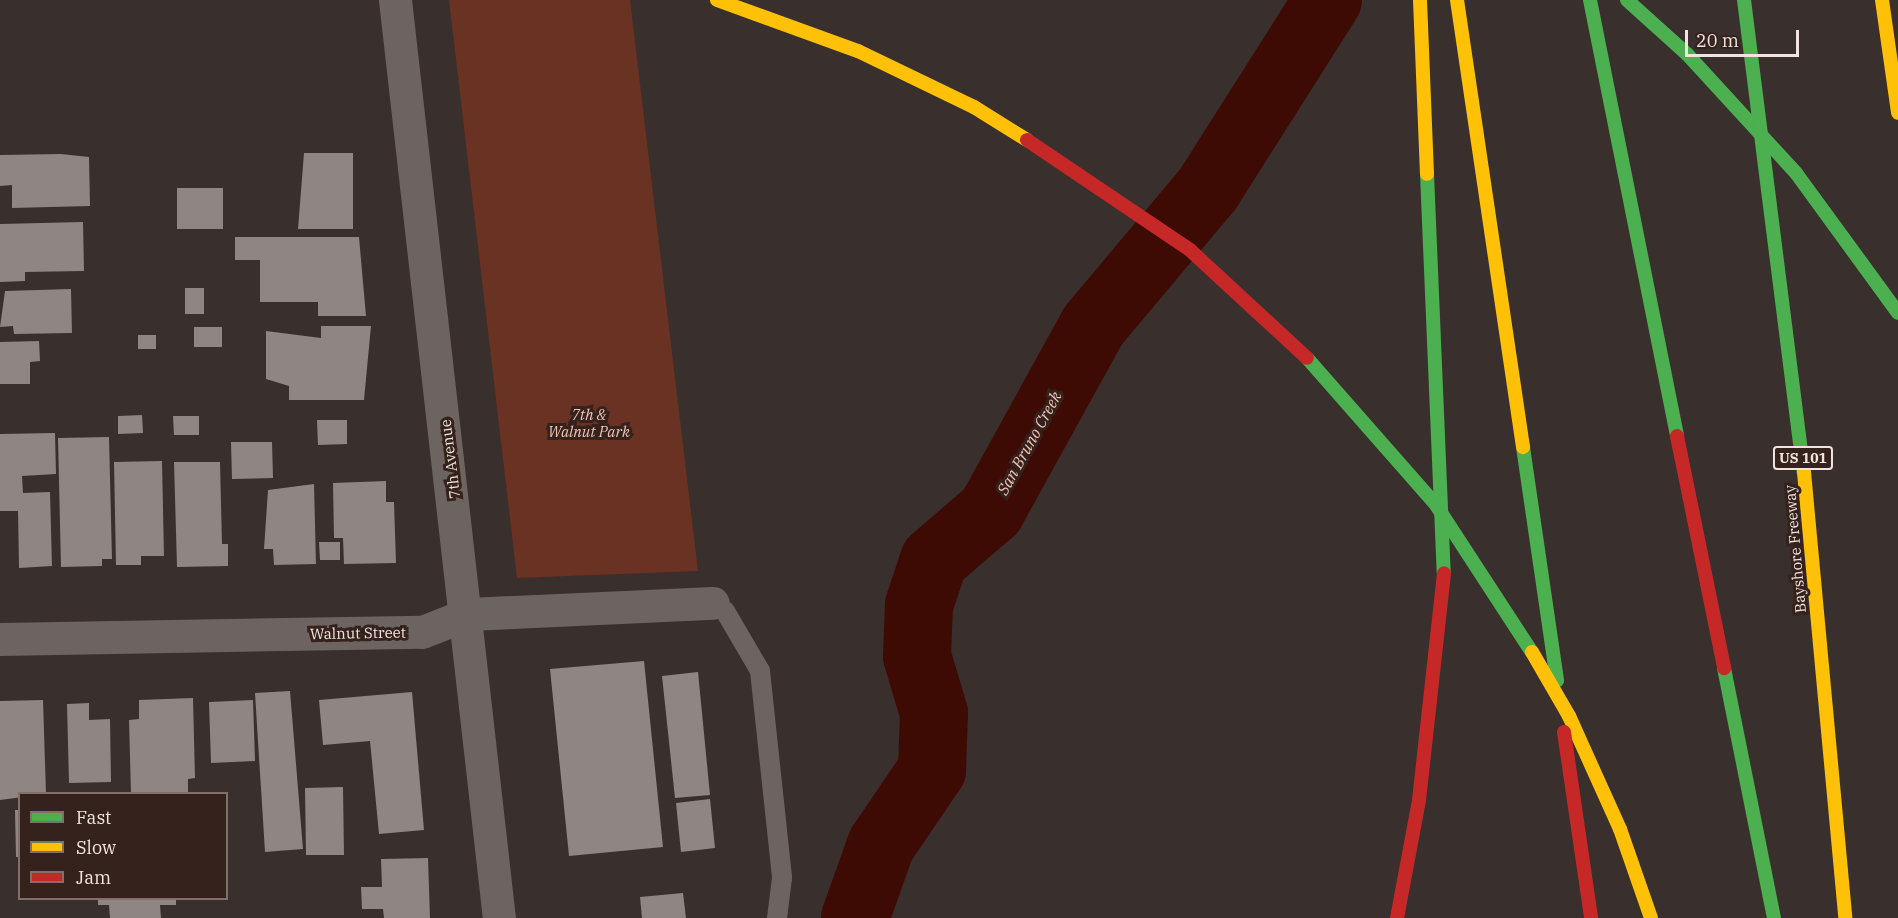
<!DOCTYPE html>
<html>
<head>
<meta charset="utf-8">
<style>
  body { margin:0 }
  #map { position:relative; width:1898px; height:918px; overflow:hidden; background:#392f2c; font-family:"IBM Plex Serif",serif }
  div>[style] { position:absolute }
  .green>* { inset:0; background:#693222 }
  .river>* { height:68px; margin:-34px; padding:0 34px; transform-origin:34px; border-radius:34px; background:#3e0b04 }
  .building>* { inset:0; background:#8f8683 }
  .lane>* { height:20px; margin:-10px; padding:0 10px; transform-origin:10px; border-radius:10px; background:#6c6461 }
  .street>* { height:33px; margin:-16.5px; padding:0 16.5px; transform-origin:16.5px; border-radius:16.5px; background:#6c6461 }
  .fast>* { height:14px; margin:-7px; padding:0 7px; transform-origin:7px; border-radius:7px; background:#4caf50 }
  .slow>* { height:14px; margin:-7px; padding:0 7px; transform-origin:7px; border-radius:7px; background:#ffc107 }
  .jam>* { height:14px; margin:-7px; padding:0 7px; transform-origin:7px; border-radius:7px; background:#c62828 }
  span { translate:-50% -50%; white-space:nowrap; text-align:center; line-height:1.15; -webkit-text-stroke:6px #35221d; paint-order:stroke }
  .shield-label span { padding:2px 4px; background:#35221d; border:2px solid; border-radius:4px; -webkit-text-stroke-width:0 }
  .shield-label { font-size:14px; color:#f0e3e0; font-weight:700 }
  .park-label { font-size:15px; color:#f0c3b5; font-style:italic }
  .street-label { font-size:15px; color:#f0e3e0 }
  .water-label { font-size:16px; color:#f1c4b6; font-style:italic }
  .legend { position:absolute; left:18px; top:792px; width:210px; height:108px; box-sizing:border-box; background:#35221d; border:2px solid #806f6b; margin:0; padding:8px 10px; list-style:none; font-size:18px; color:#f0e3e0 }
  .legend li { display:flex; align-items:center; gap:12px; height:30px }
  .legend b { width:30px; border:2px solid #806f6b }
  .scale { position:absolute; left:1685px; top:30px; width:114px; height:27px; box-sizing:border-box; border:3px solid #f0e3e0; border-top:0; padding-left:8px; font-size:18px; line-height:21px; white-space:nowrap; color:#f0e3e0; -webkit-text-stroke:4px #35221d; paint-order:stroke }
</style>
</head>
<body>
<div id="map">
  <div class="green">
    <i style="clip-path:polygon(449px 0,630px 0,698px 571px,517px 578px)"></i>
  </div>
  <div class="river">
    <i style="left:855px;top:918px;width:77px;rotate:-70.4deg"></i>
    <i style="left:881px;top:845px;width:91px;rotate:-55.8deg"></i>
    <i style="left:932px;top:770px;width:57px;rotate:-88deg"></i>
    <i style="left:934px;top:713px;width:59px;rotate:-106.6deg"></i>
    <i style="left:917px;top:656px;width:51px;rotate:-87.8deg"></i>
    <i style="left:919px;top:605px;width:47px;rotate:-71.6deg"></i>
    <i style="left:934px;top:560px;width:75px;rotate:-40.7deg"></i>
    <i style="left:991px;top:511px;width:211px;rotate:-61.1deg"></i>
    <i style="left:1093px;top:326px;width:179px;rotate:-50deg"></i>
    <i style="left:1208px;top:189px;width:224px;rotate:-57.6deg"></i>
  </div>
  <div class="building">
    <i style="clip-path:polygon(304px 153px,353px 153px,353px 229px,298px 229px)"></i>
    <i style="clip-path:polygon(61px 154px,89px 157px,90px 206px,12px 208px,12px 185px,0 186px,0 155px)"></i>
    <i style="clip-path:polygon(177px 188px,223px 188px,223px 229px,177px 229px)"></i>
    <i style="clip-path:polygon(83px 222px,84px 271px,25px 272px,25px 281px,0 282px,0 224px)"></i>
    <i style="clip-path:polygon(235px 237px,359px 237px,366px 316px,318px 316px,318px 302px,260px 302px,260px 260px,235px 260px)"></i>
    <i style="clip-path:polygon(185px 288px,204px 288px,204px 314px,185px 314px)"></i>
    <i style="clip-path:polygon(71px 289px,72px 333px,14px 334px,13px 326px,0 327px,5px 291px)"></i>
    <i style="clip-path:polygon(321px 326px,371px 326px,364px 400px,289px 400px,289px 386px,266px 379px,266px 331px,321px 338px)"></i>
    <i style="clip-path:polygon(194px 327px,222px 327px,222px 347px,194px 347px)"></i>
    <i style="clip-path:polygon(138px 335px,156px 335px,156px 349px,138px 349px)"></i>
    <i style="clip-path:polygon(39px 341px,40px 361px,30px 362px,30px 384px,0 384px,0 342px)"></i>
    <i style="clip-path:polygon(142px 415px,143px 433px,118px 434px,118px 416px)"></i>
    <i style="clip-path:polygon(173px 416px,199px 416px,199px 435px,174px 435px)"></i>
    <i style="clip-path:polygon(317px 420px,347px 420px,347px 444px,318px 445px)"></i>
    <i style="clip-path:polygon(55px 433px,56px 474px,22px 476px,23px 493px,50px 492px,52px 566px,19px 568px,18px 511px,0 511px,0 434px)"></i>
    <i style="clip-path:polygon(109px 437px,112px 559px,102px 559px,102px 566px,61px 567px,58px 438px)"></i>
    <i style="clip-path:polygon(231px 442px,272px 442px,273px 478px,232px 479px)"></i>
    <i style="clip-path:polygon(162px 461px,164px 556px,141px 556px,141px 565px,116px 565px,114px 462px)"></i>
    <i style="clip-path:polygon(174px 462px,220px 462px,222px 544px,228px 544px,228px 566px,177px 567px)"></i>
    <i style="clip-path:polygon(386px 481px,386px 502px,394px 502px,396px 563px,344px 564px,343px 538px,334px 538px,333px 483px)"></i>
    <i style="clip-path:polygon(314px 484px,316px 564px,274px 565px,273px 549px,264px 549px,268px 490px)"></i>
    <i style="clip-path:polygon(319px 542px,340px 542px,340px 560px,320px 560px)"></i>
    <i style="clip-path:polygon(644px 661px,663px 847px,569px 856px,550px 669px)"></i>
    <i style="clip-path:polygon(698px 672px,710px 795px,675px 798px,662px 676px)"></i>
    <i style="clip-path:polygon(290px 691px,303px 849px,265px 852px,255px 693px)"></i>
    <i style="clip-path:polygon(412px 692px,424px 830px,379px 834px,370px 741px,323px 745px,319px 700px)"></i>
    <i style="clip-path:polygon(193px 698px,195px 778px,188px 779px,188px 794px,131px 794px,129px 720px,139px 719px,139px 700px)"></i>
    <i style="clip-path:polygon(43px 700px,46px 794px,0 800px,0 701px)"></i>
    <i style="clip-path:polygon(253px 700px,255px 761px,211px 763px,209px 702px)"></i>
    <i style="clip-path:polygon(89px 703px,89px 720px,110px 719px,111px 782px,69px 783px,67px 704px)"></i>
    <i style="clip-path:polygon(343px 787px,344px 855px,306px 855px,305px 788px)"></i>
    <i style="clip-path:polygon(710px 799px,715px 848px,681px 852px,676px 803px)"></i>
    <i style="clip-path:polygon(15px 810px,20px 810px,20px 857px,16px 857px)"></i>
    <i style="clip-path:polygon(428px 858px,430px 918px,384px 918px,383px 909px,362px 909px,361px 887px,382px 887px,381px 859px)"></i>
    <i style="clip-path:polygon(683px 893px,686px 918px,642px 918px,640px 897px)"></i>
    <i style="clip-path:polygon(98px 898px,176px 898px,176px 905px,160px 905px,161px 918px,110px 918px,109px 905px,98px 905px)"></i>
  </div>
  <div class="lane">
    <i style="left:713px;top:603px;width:14px;rotate:34deg"></i>
    <i style="left:725px;top:611px;width:69px;rotate:59.7deg"></i>
    <i style="left:760px;top:671px;width:208px;rotate:83.9deg"></i>
    <i style="left:782px;top:878px;width:40px;rotate:97.1deg"></i>
  </div>
  <div class="street">
    <i style="left:395px;top:0;width:924px;rotate:83.54deg"></i>
    <i style="left:0;top:639px;width:422px;rotate:-1deg"></i>
    <i style="left:422px;top:632px;width:49px;rotate:-21.4deg"></i>
    <i style="left:468px;top:614px;width:245px;rotate:-2.6deg"></i>
  </div>
  <div class="fast">
    <i style="left:1590px;top:0;width:445px;rotate:78.7deg"></i>
    <i style="left:1627px;top:0;width:81px;rotate:42deg"></i>
    <i style="left:1687px;top:54px;width:161px;rotate:47.5deg"></i>
    <i style="left:1796px;top:173px;width:173px;rotate:53.9deg"></i>
    <i style="left:1744px;top:0;width:476px;rotate:82.8deg"></i>
    <i style="left:1427px;top:174px;width:399px;rotate:87.6deg"></i>
    <i style="left:1307px;top:358px;width:196px;rotate:48.7deg"></i>
    <i style="left:1436px;top:505px;width:176px;rotate:56.9deg"></i>
    <i style="left:1523px;top:447px;width:236px;rotate:81.7deg"></i>
    <i style="left:1724px;top:668px;width:255px;rotate:78.7deg"></i>
  </div>
  <div class="slow">
    <i style="left:717px;top:0;width:150px;rotate:19.9deg"></i>
    <i style="left:858px;top:51px;width:129px;rotate:25.8deg"></i>
    <i style="left:974px;top:107px;width:62px;rotate:31.9deg"></i>
    <i style="left:1420px;top:0;width:174px;rotate:87.7deg"></i>
    <i style="left:1457px;top:0;width:452px;rotate:81.6deg"></i>
    <i style="left:1882px;top:0;width:114px;rotate:81.9deg"></i>
    <i style="left:1804px;top:472px;width:448px;rotate:84.7deg"></i>
    <i style="left:1532px;top:652px;width:74px;rotate:60deg"></i>
    <i style="left:1569px;top:716px;width:124px;rotate:65.7deg"></i>
    <i style="left:1620px;top:829px;width:94px;rotate:70.8deg"></i>
  </div>
  <div class="jam">
    <i style="left:1027px;top:140px;width:197px;rotate:34deg"></i>
    <i style="left:1190px;top:250px;width:159px;rotate:42.7deg"></i>
    <i style="left:1677px;top:436px;width:237px;rotate:78.5deg"></i>
    <i style="left:1564px;top:732px;width:188px;rotate:81.7deg"></i>
    <i style="left:1397px;top:918px;width:120px;rotate:-79.4deg"></i>
    <i style="left:1419px;top:800px;width:228px;rotate:-83.7deg"></i>
  </div>
  <div class="shield-label">
    <span style="left:1803px;top:458px">US 101</span>
  </div>
  <div class="park-label">
    <span style="left:589px;top:423px">7th &amp;<br>Walnut Park</span>
  </div>
  <div class="street-label">
    <span style="left:450px;top:459px;rotate:-97deg">7th Avenue</span>
    <span style="left:1795px;top:549px;rotate:-95deg">Bayshore Freeway</span>
    <span style="left:358px;top:633px;rotate:-1deg">Walnut Street</span>
  </div>
  <div class="water-label">
    <span style="left:1029px;top:443px;rotate:-61deg">San Bruno Creek</span>
  </div>
  <ul class="legend">
  <li><b style="height:8px;background:#4caf50"></b>Fast</li>
  <li><b style="height:8px;background:#ffc107"></b>Slow</li>
  <li><b style="height:8px;background:#c62828"></b>Jam</li>
  </ul>
  <div class="scale">20 m</div>
</div>
</body>
</html>
